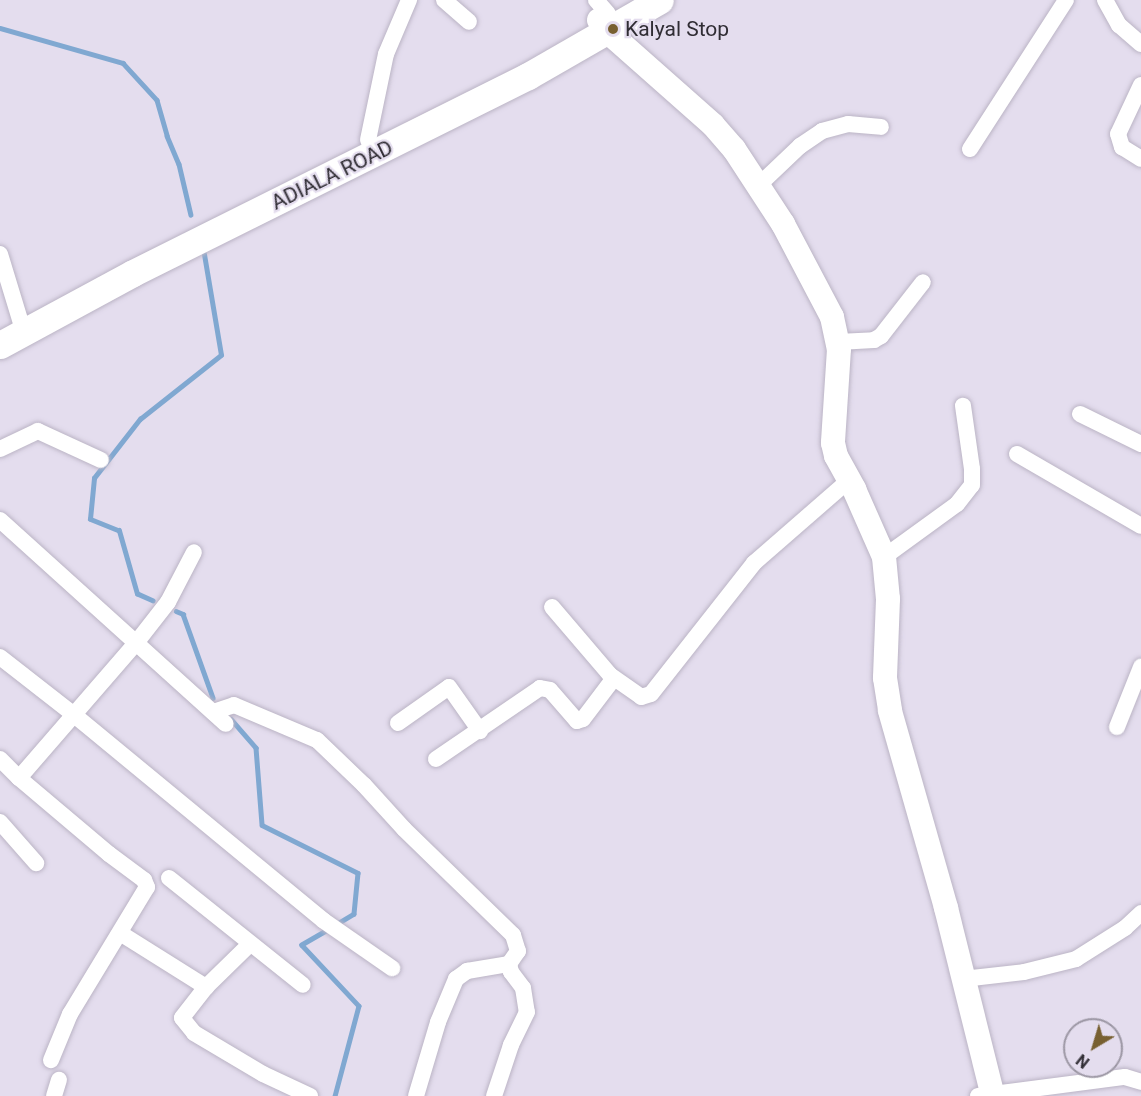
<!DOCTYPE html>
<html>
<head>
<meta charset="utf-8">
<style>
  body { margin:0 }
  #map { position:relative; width:1141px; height:1096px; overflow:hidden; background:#e4ddee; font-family:Roboto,sans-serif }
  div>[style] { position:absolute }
  .stream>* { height:4.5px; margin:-2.25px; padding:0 2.25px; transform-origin:2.25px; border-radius:2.25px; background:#80a8d1 }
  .roads { filter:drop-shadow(0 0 2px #bbb4c5) drop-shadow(0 0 2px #bbb4c5) }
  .street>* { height:16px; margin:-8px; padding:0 8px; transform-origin:8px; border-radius:8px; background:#fff }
  .secondary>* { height:24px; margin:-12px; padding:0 12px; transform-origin:12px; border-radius:12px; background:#fff }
  .primary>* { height:27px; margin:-13.5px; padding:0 13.5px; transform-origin:13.5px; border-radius:13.5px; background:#fff }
  .dots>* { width:16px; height:16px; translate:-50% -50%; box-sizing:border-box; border:3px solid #e4ddee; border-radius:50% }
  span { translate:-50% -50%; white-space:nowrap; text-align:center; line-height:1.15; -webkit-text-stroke:4.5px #e4ddee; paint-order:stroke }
  .poi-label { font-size:21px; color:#302d34 }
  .left { translate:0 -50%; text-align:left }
  .street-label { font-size:21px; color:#302d34 }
  .north { position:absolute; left:1063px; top:1018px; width:60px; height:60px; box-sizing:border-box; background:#e4ddee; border:2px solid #9c97a4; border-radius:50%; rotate:218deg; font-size:16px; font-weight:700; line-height:24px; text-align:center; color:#302d34 }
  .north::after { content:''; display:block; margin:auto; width:21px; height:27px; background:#786031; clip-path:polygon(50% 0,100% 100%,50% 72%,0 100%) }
</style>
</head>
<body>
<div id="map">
  <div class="stream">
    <i style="left:0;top:28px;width:128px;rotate:15.9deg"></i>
    <i style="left:123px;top:63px;width:50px;rotate:47.4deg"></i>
    <i style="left:157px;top:100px;width:37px;rotate:74deg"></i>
    <i style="left:167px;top:136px;width:30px;rotate:67deg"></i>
    <i style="left:179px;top:164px;width:52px;rotate:76.8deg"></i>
    <i style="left:153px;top:601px;width:17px;rotate:-156deg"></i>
    <i style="left:137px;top:594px;width:66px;rotate:-105.9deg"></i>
    <i style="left:119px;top:531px;width:31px;rotate:-158deg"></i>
    <i style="left:90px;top:519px;width:41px;rotate:-84.4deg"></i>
    <i style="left:94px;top:478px;width:75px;rotate:-52.1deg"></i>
    <i style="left:140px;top:419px;width:103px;rotate:-38.3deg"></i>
    <i style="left:221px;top:355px;width:102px;rotate:-99.6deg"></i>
    <i style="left:176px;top:611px;width:8px;rotate:23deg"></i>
    <i style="left:183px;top:614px;width:89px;rotate:70.3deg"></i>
    <i style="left:231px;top:719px;width:38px;rotate:49deg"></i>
    <i style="left:256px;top:748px;width:77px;rotate:85.5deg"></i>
    <i style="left:262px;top:825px;width:107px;rotate:26.6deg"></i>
    <i style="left:358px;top:873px;width:41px;rotate:95.6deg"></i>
    <i style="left:354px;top:914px;width:17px;rotate:149deg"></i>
    <i style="left:326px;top:931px;width:28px;rotate:150deg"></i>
    <i style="left:302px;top:945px;width:83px;rotate:46.9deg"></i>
    <i style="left:359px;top:1006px;width:93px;rotate:104.9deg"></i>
  </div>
  <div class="roads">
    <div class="street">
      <i style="left:444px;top:0;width:33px;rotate:41deg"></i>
      <i style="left:596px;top:0;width:18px;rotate:49deg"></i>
      <i style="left:1105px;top:0;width:29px;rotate:61deg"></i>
      <i style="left:1119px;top:25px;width:29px;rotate:41deg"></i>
      <i style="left:1141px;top:85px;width:54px;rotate:115.1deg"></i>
      <i style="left:1118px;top:134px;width:14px;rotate:73deg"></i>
      <i style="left:1122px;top:147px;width:22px;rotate:32deg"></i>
      <i style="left:368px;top:140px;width:88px;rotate:-78.2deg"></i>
      <i style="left:386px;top:54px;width:59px;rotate:-66.9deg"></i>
      <i style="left:970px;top:149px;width:177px;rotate:-57.2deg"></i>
      <i style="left:759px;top:185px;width:57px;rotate:-43.6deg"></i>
      <i style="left:800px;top:146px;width:27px;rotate:-34deg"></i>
      <i style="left:822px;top:131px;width:27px;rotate:-15deg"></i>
      <i style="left:848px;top:124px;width:33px;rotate:5deg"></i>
      <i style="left:0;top:254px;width:83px;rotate:73.1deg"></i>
      <i style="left:838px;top:342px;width:36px;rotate:-3deg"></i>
      <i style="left:874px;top:340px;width:8px;rotate:-30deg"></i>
      <i style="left:881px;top:336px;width:68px;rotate:-52.1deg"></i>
      <i style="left:1080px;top:414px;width:68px;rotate:26.2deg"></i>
      <i style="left:0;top:449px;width:42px;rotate:-25.3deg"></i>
      <i style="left:38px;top:431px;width:69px;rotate:24.7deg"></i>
      <i style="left:1017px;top:454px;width:143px;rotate:30.1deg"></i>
      <i style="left:0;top:520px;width:304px;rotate:42.1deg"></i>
      <i style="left:884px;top:557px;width:90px;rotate:-36deg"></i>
      <i style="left:957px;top:504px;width:24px;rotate:-52deg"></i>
      <i style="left:972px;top:485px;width:16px;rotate:-90deg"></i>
      <i style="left:972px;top:469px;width:64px;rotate:-98.1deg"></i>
      <i style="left:552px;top:607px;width:89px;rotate:49.5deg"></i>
      <i style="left:610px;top:675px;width:38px;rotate:35deg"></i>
      <i style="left:641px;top:697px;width:10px;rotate:-17deg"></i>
      <i style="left:651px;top:694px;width:167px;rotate:-51.8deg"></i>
      <i style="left:754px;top:563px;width:126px;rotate:-41.1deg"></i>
      <i style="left:0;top:657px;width:93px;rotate:38deg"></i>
      <i style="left:73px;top:714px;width:325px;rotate:39.5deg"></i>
      <i style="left:324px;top:921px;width:83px;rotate:34.7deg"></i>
      <i style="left:213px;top:712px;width:22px;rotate:-18deg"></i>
      <i style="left:234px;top:705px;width:90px;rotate:22.9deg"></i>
      <i style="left:317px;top:740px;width:65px;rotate:43.8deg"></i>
      <i style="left:364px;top:785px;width:59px;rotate:47.7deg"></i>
      <i style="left:404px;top:829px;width:152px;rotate:44.2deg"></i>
      <i style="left:513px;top:935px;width:17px;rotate:73deg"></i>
      <i style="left:518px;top:951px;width:16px;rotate:125deg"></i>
      <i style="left:509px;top:964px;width:8px;rotate:76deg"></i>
      <i style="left:511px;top:972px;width:20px;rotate:53deg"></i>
      <i style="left:523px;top:988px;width:24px;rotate:81deg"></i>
      <i style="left:527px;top:1012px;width:37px;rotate:116deg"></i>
      <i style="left:511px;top:1045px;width:54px;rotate:108.4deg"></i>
      <i style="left:398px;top:723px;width:62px;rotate:-35.2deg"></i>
      <i style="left:449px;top:687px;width:54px;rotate:54.8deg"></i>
      <i style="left:1117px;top:727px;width:65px;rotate:-68.2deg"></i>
      <i style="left:0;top:759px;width:27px;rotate:45deg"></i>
      <i style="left:19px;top:778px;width:118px;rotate:40.2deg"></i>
      <i style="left:109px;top:854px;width:44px;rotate:36.6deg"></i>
      <i style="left:144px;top:880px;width:8px;rotate:67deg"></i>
      <i style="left:147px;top:887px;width:149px;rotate:121.2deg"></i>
      <i style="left:70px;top:1014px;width:50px;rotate:112.4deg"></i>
      <i style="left:436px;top:759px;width:126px;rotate:-34.3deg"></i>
      <i style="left:540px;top:688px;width:10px;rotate:11deg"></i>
      <i style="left:550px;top:690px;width:41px;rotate:48.9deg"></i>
      <i style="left:577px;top:721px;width:6px;rotate:-18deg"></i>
      <i style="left:583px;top:719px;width:51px;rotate:-52.9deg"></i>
      <i style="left:19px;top:778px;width:179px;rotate:-49.1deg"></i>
      <i style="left:136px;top:643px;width:52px;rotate:-52deg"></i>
      <i style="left:168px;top:602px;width:56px;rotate:-62.5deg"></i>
      <i style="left:0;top:822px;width:55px;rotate:48.7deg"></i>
      <i style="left:169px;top:878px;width:171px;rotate:38.6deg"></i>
      <i style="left:120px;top:933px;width:102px;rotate:32.1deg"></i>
      <i style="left:206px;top:987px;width:39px;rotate:128deg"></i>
      <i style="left:182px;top:1018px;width:19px;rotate:51deg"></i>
      <i style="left:194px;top:1033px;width:80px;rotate:30.7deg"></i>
      <i style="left:263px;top:1074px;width:52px;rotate:25.1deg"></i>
      <i style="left:963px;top:979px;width:61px;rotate:-6.5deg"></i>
      <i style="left:1024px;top:972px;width:54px;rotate:-14deg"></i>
      <i style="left:1076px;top:959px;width:58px;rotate:-32.3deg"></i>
      <i style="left:1125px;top:928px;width:22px;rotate:-43deg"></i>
      <i style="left:206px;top:987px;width:60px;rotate:-44.3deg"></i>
      <i style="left:54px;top:1096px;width:17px;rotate:-73deg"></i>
      <i style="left:416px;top:1096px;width:77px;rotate:-73.4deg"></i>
      <i style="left:438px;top:1022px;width:47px;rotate:-67.3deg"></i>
      <i style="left:456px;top:979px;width:14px;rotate:-36deg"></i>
      <i style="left:467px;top:971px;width:43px;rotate:-9.5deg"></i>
      <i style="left:978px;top:1096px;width:148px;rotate:-7.4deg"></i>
      <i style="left:1125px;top:1077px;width:17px;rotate:17deg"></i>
    </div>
    <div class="secondary">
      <i style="left:599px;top:20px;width:15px;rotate:53deg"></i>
      <i style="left:608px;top:32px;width:140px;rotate:41.5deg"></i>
      <i style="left:713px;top:125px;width:32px;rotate:49deg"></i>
      <i style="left:734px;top:149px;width:90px;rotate:56.8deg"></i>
      <i style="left:783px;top:224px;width:105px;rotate:62.2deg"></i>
      <i style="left:832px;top:317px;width:33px;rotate:78deg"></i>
      <i style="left:839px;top:349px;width:94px;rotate:93.7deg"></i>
      <i style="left:833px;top:443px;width:13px;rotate:77deg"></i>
      <i style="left:836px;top:456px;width:38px;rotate:61deg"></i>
      <i style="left:854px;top:489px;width:74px;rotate:66.2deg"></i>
      <i style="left:884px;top:557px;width:42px;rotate:84.6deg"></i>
      <i style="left:888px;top:599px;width:79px;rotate:92.2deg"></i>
      <i style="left:885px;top:678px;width:33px;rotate:81deg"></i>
      <i style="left:890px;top:711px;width:205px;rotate:74.1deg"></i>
      <i style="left:946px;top:908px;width:194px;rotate:76deg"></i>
    </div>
    <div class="primary">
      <i style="left:0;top:345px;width:151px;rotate:-28.4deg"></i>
      <i style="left:133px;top:273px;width:441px;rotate:-26.5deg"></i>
      <i style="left:528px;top:76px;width:152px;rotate:-29.9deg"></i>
    </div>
  </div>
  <div class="dots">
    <i style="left:613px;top:29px;background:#786031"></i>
  </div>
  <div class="poi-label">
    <span class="left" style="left:625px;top:29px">Kalyal Stop</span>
  </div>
  <div class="street-label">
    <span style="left:332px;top:175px;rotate:-26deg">ADIALA ROAD</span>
  </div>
  <div class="north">N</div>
</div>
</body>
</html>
